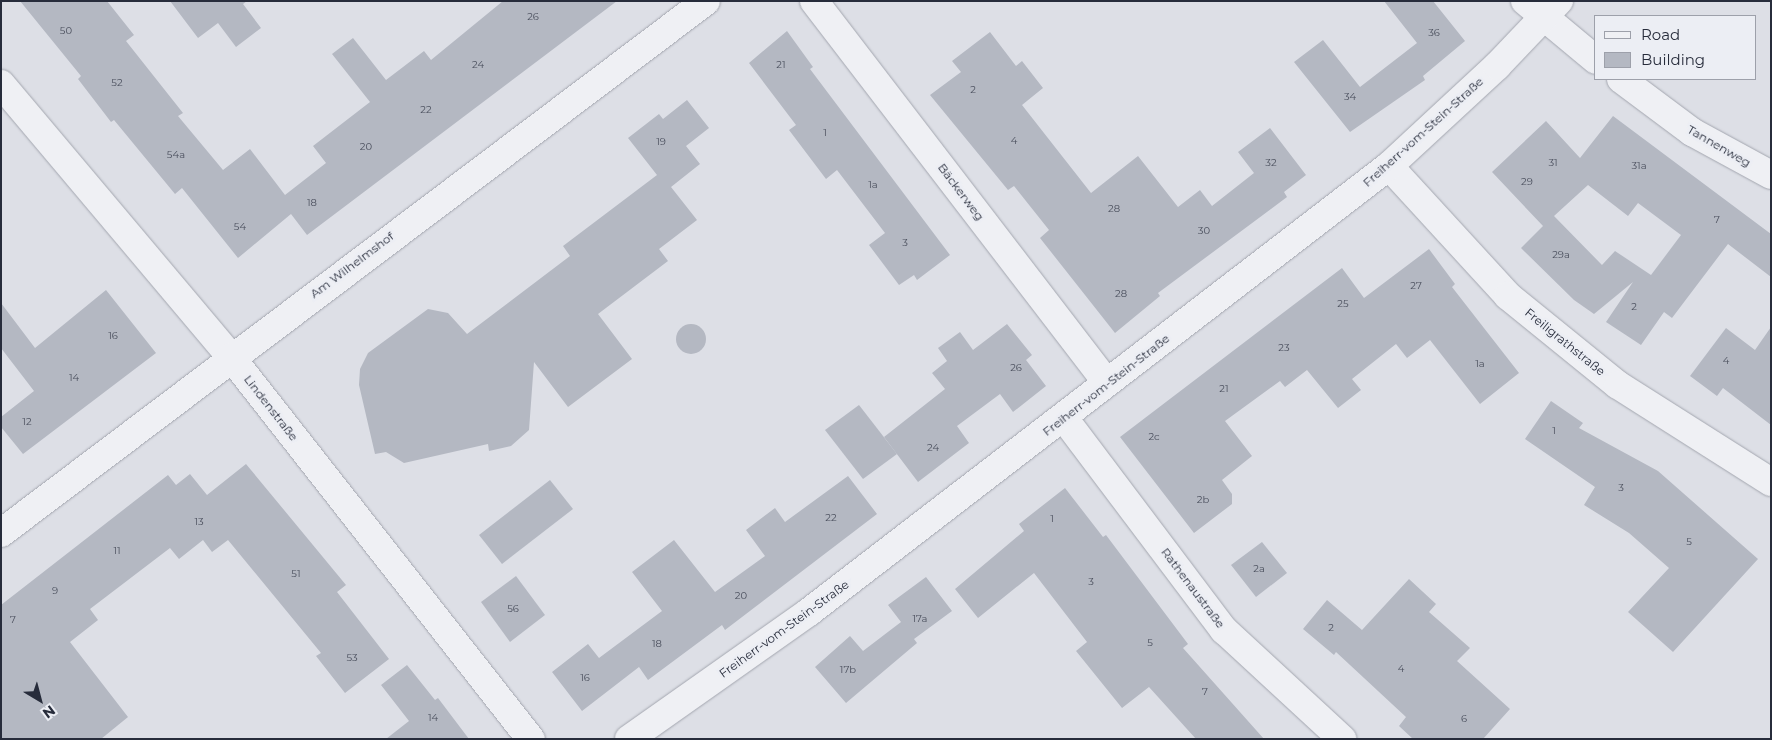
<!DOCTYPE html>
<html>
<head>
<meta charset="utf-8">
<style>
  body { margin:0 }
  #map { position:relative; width:1772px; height:740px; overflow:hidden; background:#dddfe6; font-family:Montserrat,sans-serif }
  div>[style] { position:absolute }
  .building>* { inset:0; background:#b4b8c2 }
  .round { border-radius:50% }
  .roads { filter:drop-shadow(0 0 1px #a3a6af) drop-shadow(0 0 1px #a3a6af) }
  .street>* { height:28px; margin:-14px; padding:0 14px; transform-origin:14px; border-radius:14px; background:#eff0f4 }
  span { translate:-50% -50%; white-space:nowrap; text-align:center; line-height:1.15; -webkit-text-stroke:5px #eceef4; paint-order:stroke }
  .number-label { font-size:10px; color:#4a4f5d }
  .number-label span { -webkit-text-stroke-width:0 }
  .street-label { font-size:12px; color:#272c3b }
  .frame { position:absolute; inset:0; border:2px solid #272c3b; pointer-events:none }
  .legend { position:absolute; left:1594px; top:15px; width:162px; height:65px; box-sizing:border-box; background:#eceef4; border:1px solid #9da0aa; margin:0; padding:6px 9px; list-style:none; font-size:15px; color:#272c3b }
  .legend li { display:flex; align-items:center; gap:10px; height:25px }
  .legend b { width:25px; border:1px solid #9da0aa }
  .north { position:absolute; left:15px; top:675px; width:50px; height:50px; -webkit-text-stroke:4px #eceef4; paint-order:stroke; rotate:143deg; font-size:14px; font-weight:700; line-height:20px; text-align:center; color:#272c3b }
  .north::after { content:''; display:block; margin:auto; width:18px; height:22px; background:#272c3b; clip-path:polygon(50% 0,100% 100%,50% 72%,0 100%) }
</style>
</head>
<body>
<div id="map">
  <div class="building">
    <i style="clip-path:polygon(20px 1px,107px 1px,134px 35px,126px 41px,183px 113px,178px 116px,223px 170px,250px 149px,285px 195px,326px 163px,313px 146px,370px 102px,332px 54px,353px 38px,386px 80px,424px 51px,431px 60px,503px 1px,617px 1px,307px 235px,291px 214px,238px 258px,182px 188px,175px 194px,114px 120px,111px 122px,78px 79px,81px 76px)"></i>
    <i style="clip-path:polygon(170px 1px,247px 1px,243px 4px,261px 28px,236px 47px,218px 23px,198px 38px)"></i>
    <i style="clip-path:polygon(1384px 1px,1433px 1px,1465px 41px,1423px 76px,1425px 80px,1350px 132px,1294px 62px,1323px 40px,1360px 87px,1417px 43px)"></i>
    <i style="clip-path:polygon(787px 31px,813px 67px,810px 69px,950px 255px,917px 280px,914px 275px,899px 285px,869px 245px,885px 233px,837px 170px,826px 179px,789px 130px,796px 125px,749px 63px)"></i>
    <i style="clip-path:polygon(990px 32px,1016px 66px,1022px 61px,1043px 88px,1022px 105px,1091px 193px,1138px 156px,1178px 207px,1200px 190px,1212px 206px,1254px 173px,1238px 152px,1270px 128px,1306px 175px,1284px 192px,1287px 197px,1158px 293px,1160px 296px,1115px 333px,1040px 238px,1049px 230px,1014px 186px,1008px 190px,930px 95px,961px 72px,952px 61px)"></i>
    <i style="clip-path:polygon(687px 100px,709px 128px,686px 146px,700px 164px,671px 187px,697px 220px,659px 249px,668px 261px,598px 314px,632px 359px,568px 407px,534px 362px,529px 430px,511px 446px,489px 451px,488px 444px,404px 463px,386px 452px,375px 454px,359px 385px,360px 369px,368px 353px,428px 309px,448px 313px,467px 334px,570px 256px,563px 246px,657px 175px,628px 138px,659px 114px,663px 119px)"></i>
    <i style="clip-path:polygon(evenodd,1613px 116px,1771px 234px,1771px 277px,1728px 244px,1672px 318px,1664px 312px,1641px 345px,1606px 322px,1633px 282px,1594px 314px,1574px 300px,1521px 248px,1543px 226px,1492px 172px,1546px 121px,1580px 158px,1613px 116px,1588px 185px,1628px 216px,1638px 203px,1681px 235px,1651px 275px,1615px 251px,1602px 265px,1554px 216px,1588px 185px)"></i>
    <i style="clip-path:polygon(1429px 249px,1455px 284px,1452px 287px,1519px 373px,1480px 404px,1430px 340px,1407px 358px,1396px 344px,1352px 379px,1361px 390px,1338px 408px,1307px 370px,1285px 387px,1280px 381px,1225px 421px,1252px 456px,1222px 480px,1232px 494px,1232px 504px,1194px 533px,1120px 437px,1342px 268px,1364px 298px)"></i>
    <i style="clip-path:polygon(106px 290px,156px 353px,23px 454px,1px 427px,1px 417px,34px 391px,1px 348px,1px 303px,35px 348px)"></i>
    <i class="round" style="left:676px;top:324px;width:30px;height:30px"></i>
    <i style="clip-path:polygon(1007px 324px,1032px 355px,1026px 360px,1046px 386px,1013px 412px,1000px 394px,957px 426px,969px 443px,918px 482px,884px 437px,945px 389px,932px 373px,947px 361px,938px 348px,960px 332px,973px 350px)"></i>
    <i style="clip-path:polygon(1771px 327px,1771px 425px,1723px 388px,1717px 396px,1690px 376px,1726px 328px,1755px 350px)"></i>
    <i style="clip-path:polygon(1551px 401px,1583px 423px,1579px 428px,1658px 471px,1758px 559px,1673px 652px,1628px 612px,1669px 568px,1629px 533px,1584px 505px,1595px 487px,1525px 439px)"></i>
    <i style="clip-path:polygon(859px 405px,897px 454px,863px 479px,825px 430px)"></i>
    <i style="clip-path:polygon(246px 464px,346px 585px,337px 592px,389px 659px,345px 693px,316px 656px,321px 653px,228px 540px,212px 552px,203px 540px,179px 559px,170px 548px,90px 609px,98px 620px,70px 642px,128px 717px,101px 739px,1px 739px,1px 605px,168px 475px,176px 485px,190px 474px,207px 495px)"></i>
    <i style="clip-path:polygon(848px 476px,877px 514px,725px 630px,722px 625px,648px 680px,639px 667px,582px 711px,552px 672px,588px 644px,599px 658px,662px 611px,632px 572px,674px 540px,715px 592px,765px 556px,746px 530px,775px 508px,785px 522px)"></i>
    <i style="clip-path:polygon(550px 480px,573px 509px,502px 564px,479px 535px)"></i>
    <i style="clip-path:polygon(1065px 488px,1103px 537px,1106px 535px,1188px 644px,1183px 648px,1264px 739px,1196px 739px,1149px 687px,1122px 708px,1076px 651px,1087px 642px,1034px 573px,978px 618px,955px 589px,1024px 531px,1019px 524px)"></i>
    <i style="clip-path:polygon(1262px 542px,1287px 573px,1256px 597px,1231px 565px)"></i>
    <i style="clip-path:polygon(516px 576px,545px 615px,510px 642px,481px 602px)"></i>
    <i style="clip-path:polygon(926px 577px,952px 611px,914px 639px,917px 643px,846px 703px,815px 667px,850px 636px,863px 651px,901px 622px,888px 605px)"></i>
    <i style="clip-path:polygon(1409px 579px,1436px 604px,1429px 612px,1470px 648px,1457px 661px,1510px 709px,1483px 739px,1413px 739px,1399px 726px,1406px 717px,1336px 652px,1334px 655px,1303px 629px,1327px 600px,1362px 630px)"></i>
    <i style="clip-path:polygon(407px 665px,435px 700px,438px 698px,469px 739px,386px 739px,409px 721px,381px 685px)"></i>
  </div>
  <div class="roads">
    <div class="street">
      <i style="left:814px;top:1px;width:481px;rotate:52.5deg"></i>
      <i style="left:1525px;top:1px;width:92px;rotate:39.7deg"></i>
      <i style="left:1621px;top:79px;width:89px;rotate:36.7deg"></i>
      <i style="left:1692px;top:132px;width:90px;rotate:28.6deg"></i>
      <i style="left:1px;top:84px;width:357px;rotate:49.9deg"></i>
      <i style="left:231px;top:357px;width:486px;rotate:51.9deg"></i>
      <i style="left:1389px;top:166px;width:176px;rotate:47.5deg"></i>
      <i style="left:1508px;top:296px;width:141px;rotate:39deg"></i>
      <i style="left:1618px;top:385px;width:181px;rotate:32.4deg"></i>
      <i style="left:1064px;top:418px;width:266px;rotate:53deg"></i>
      <i style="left:1224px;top:630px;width:161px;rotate:42.7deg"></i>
      <i style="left:1px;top:533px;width:883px;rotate:-37.04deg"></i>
      <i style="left:629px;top:739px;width:220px;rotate:-35.2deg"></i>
      <i style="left:809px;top:612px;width:732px;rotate:-37.56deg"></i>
      <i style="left:1389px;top:166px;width:147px;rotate:-42.8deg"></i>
      <i style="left:1497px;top:66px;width:90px;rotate:-46.4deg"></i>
    </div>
  </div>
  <div class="number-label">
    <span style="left:533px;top:17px">26</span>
    <span style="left:66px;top:31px">50</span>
    <span style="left:1434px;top:33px">36</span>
    <span style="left:478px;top:65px">24</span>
    <span style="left:781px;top:65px">21</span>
    <span style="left:117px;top:83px">52</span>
    <span style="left:973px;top:90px">2</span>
    <span style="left:1350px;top:97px">34</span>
    <span style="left:426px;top:110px">22</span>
    <span style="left:825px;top:133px">1</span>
    <span style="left:1014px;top:141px">4</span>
    <span style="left:661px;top:142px">19</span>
    <span style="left:366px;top:147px">20</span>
    <span style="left:176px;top:155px">54a</span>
    <span style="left:1271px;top:163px">32</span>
    <span style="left:1553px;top:163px">31</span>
    <span style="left:1639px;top:166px">31a</span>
    <span style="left:1527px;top:182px">29</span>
    <span style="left:873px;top:185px">1a</span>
    <span style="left:312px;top:203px">18</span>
    <span style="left:1114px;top:209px">28</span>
    <span style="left:1717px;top:220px">7</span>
    <span style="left:240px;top:227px">54</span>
    <span style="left:1204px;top:231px">30</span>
    <span style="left:905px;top:243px">3</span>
    <span style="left:1561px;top:255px">29a</span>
    <span style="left:1416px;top:286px">27</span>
    <span style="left:1121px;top:294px">28</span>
    <span style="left:1343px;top:304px">25</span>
    <span style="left:1634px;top:307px">2</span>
    <span style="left:113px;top:336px">16</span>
    <span style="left:1284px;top:348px">23</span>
    <span style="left:1726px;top:361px">4</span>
    <span style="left:1480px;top:364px">1a</span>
    <span style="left:1016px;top:368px">26</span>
    <span style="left:74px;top:378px">14</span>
    <span style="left:1224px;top:389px">21</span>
    <span style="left:27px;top:422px">12</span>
    <span style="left:1554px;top:431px">1</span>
    <span style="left:1154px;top:437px">2c</span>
    <span style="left:933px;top:448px">24</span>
    <span style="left:1621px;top:488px">3</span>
    <span style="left:1203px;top:500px">2b</span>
    <span style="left:831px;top:518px">22</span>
    <span style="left:1052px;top:519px">1</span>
    <span style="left:199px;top:522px">13</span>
    <span style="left:1689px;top:542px">5</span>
    <span style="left:117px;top:551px">11</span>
    <span style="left:1259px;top:569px">2a</span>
    <span style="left:296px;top:574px">51</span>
    <span style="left:1091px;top:582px">3</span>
    <span style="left:55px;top:591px">9</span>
    <span style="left:741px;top:596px">20</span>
    <span style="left:513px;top:609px">56</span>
    <span style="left:920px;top:619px">17a</span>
    <span style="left:13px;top:620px">7</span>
    <span style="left:1331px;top:628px">2</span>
    <span style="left:1150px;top:643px">5</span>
    <span style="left:657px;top:644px">18</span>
    <span style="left:352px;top:658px">53</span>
    <span style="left:1401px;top:669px">4</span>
    <span style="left:848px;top:670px">17b</span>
    <span style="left:585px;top:678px">16</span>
    <span style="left:1205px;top:692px">7</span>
    <span style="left:433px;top:718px">14</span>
    <span style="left:1464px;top:719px">6</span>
  </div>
  <div class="street-label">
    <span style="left:1423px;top:132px;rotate:-42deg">Freiherr-vom-Stein-Straße</span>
    <span style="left:1719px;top:146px;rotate:30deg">Tannenweg</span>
    <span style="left:961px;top:192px;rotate:53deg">Bäckerweg</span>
    <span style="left:352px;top:265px;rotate:-37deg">Am Wilhelmshof</span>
    <span style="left:1565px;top:342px;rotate:39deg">Freiligrathstraße</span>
    <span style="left:1106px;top:385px;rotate:-38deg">Freiherr-vom-Stein-Straße</span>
    <span style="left:271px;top:408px;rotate:52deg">Lindenstraße</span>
    <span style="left:1193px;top:588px;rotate:53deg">Rathenaustraße</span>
    <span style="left:784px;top:629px;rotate:-36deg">Freiherr-vom-Stein-Straße</span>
  </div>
  <div class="frame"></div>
  <ul class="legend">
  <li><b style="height:6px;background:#eff0f4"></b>Road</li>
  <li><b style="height:14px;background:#b4b8c2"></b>Building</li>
  </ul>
  <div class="north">N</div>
</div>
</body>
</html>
